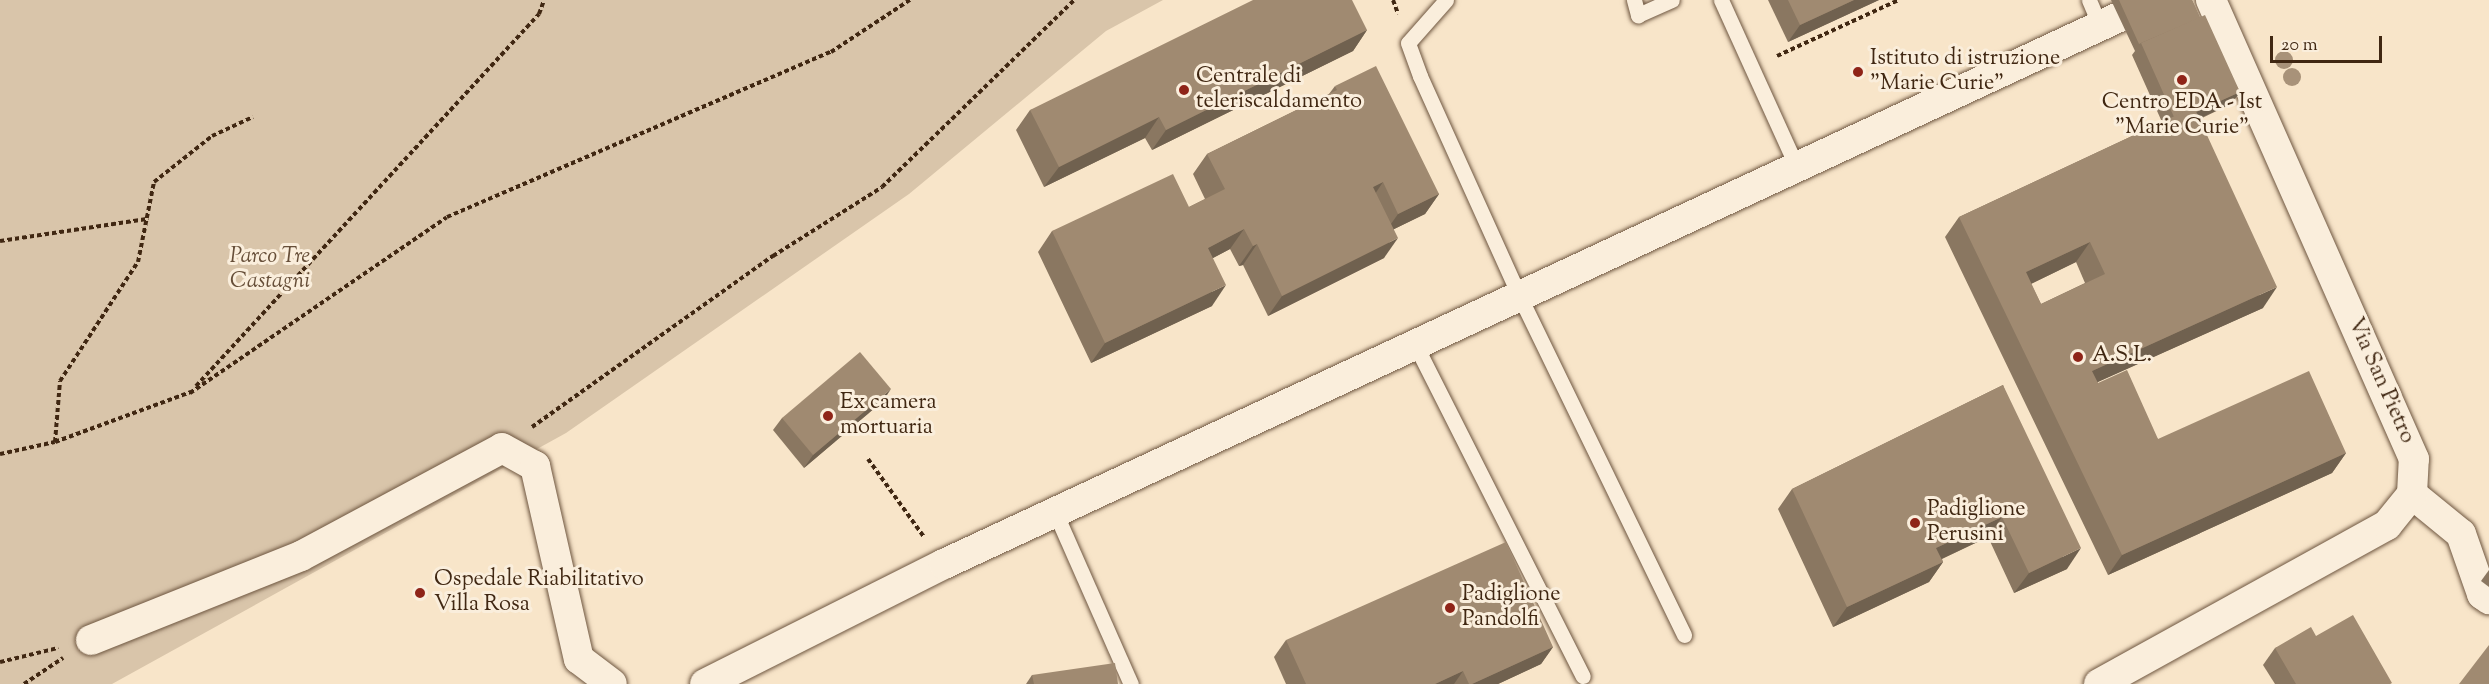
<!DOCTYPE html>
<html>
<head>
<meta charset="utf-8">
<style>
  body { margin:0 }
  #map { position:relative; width:2489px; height:684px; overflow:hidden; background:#f8e5c9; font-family:"Sorts Mill Goudy",serif }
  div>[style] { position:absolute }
  .green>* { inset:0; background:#d9c5aa }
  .path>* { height:4px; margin-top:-2px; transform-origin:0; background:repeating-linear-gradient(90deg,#402712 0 4.5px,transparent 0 7.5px) }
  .roads { filter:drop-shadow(0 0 2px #6e5640) drop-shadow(0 0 2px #6e5640) }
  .service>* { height:15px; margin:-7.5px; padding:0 7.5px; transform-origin:7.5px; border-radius:7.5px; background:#faeedc }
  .minor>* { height:30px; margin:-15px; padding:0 15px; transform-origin:15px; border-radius:15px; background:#faeedc }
  .trees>* { width:18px; height:18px; margin:-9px; border-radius:50%; background:#a89279 }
  .wall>* { inset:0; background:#8a7761 }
  .shaded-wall>* { inset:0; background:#70614f }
  .building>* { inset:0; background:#a08a71 }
  .dots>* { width:16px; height:16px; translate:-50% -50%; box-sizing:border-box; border:3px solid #faeedc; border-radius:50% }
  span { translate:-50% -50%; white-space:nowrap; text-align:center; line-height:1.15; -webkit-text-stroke:6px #faeedc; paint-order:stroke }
  .poi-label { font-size:22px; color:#402712 }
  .left { translate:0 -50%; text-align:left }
  .park-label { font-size:22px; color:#664e38; font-style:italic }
  .street-label { font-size:22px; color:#402712 }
  .scale { position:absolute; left:2270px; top:36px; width:112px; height:27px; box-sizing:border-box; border:3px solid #402712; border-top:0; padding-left:8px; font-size:18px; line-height:21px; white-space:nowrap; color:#402712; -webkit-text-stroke:4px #faeedc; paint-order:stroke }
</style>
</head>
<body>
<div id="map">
  <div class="green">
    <i style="clip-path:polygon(0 0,1163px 0,1106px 31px,909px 194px,566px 433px,112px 684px,0 684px)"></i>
  </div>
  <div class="path">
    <i style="left:1393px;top:0;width:15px;rotate:70deg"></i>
    <i style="left:1777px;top:56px;width:134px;rotate:-24.7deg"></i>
    <i style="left:0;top:241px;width:150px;rotate:-8.5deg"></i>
    <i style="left:196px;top:386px;width:506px;rotate:-47.32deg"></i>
    <i style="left:539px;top:14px;width:15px;rotate:-70deg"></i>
    <i style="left:190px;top:393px;width:311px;rotate:-34.4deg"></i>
    <i style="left:447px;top:217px;width:418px;rotate:-23.3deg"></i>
    <i style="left:831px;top:52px;width:95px;rotate:-33.4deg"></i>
    <i style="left:532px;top:427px;width:296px;rotate:-35.4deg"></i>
    <i style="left:773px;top:256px;width:129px;rotate:-32.3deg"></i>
    <i style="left:882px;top:187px;width:268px;rotate:-44.2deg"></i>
    <i style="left:55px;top:442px;width:61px;rotate:-85.3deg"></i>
    <i style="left:60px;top:381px;width:142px;rotate:-56.8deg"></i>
    <i style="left:138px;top:262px;width:82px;rotate:-78.7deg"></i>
    <i style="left:154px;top:182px;width:74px;rotate:-38.4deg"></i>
    <i style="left:212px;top:136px;width:45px;rotate:-24.9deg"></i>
    <i style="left:0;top:454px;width:56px;rotate:-12.3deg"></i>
    <i style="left:55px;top:442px;width:145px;rotate:-20.2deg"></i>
    <i style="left:868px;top:459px;width:96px;rotate:54.3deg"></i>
    <i style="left:0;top:662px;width:60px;rotate:-13.6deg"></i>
    <i style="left:24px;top:684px;width:47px;rotate:-33.7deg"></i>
  </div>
  <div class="roads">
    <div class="service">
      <i style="left:1446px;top:0;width:57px;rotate:131.5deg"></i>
      <i style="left:1408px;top:43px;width:35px;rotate:70deg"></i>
      <i style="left:1420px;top:76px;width:240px;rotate:65.7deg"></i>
      <i style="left:1519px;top:295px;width:378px;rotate:64.1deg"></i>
      <i style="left:1634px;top:0;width:16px;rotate:75deg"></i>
      <i style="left:1638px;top:15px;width:37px;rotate:-24deg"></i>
      <i style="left:1721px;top:0;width:181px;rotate:65.6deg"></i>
      <i style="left:2089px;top:0;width:28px;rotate:67deg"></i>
      <i style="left:1415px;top:344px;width:372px;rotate:63.2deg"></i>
      <i style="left:1055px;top:512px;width:188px;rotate:66.2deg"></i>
    </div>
    <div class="minor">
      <i style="left:2412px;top:494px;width:63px;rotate:39.2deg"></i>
      <i style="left:2461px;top:534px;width:64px;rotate:70.7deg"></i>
      <i style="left:2482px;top:594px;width:9px;rotate:36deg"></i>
      <i style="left:91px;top:640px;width:226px;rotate:-21.8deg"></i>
      <i style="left:301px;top:556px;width:228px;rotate:-28.2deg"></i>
      <i style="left:502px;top:448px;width:38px;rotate:29deg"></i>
      <i style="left:535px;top:466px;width:198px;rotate:77.2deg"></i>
      <i style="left:579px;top:659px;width:41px;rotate:37.1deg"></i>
      <i style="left:705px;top:684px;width:267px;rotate:-26.7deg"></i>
      <i style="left:944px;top:564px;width:1296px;rotate:-24.96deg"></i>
      <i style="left:2099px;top:684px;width:329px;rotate:-28.9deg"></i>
      <i style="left:2387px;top:525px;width:40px;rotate:-51deg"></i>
      <i style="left:2412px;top:494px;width:35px;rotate:-87deg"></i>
      <i style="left:2414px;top:459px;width:502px;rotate:-113.86deg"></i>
    </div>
  </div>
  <div class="trees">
    <i style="left:2284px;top:60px"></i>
    <i style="left:2292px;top:77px"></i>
  </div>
  <div class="wall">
    <i style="clip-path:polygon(1768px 0,1879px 0,1788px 42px)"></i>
    <i style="clip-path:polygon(evenodd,2111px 0,2192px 0,2200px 18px,2240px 92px,2231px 104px,2200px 119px,2263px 308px,2097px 382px,2158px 439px,2346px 453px,2332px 473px,2108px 575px,1945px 237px,1959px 217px,2162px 122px,2132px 55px,2135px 51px,2111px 0,2076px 262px,2085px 283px,2041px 304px,2031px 284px,2076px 262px)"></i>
    <i style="clip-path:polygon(1367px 30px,1353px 51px,1152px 150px,1145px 138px,1044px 187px,1016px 130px,1030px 110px)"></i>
    <i style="clip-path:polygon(1335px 86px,1439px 194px,1425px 214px,1394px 229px,1384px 258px,1268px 316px,1243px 265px,1239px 266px,1230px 249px,1213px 258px,1212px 306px,1091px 363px,1038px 252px,1052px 231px,1189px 207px,1205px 199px,1193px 174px,1207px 154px,1329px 94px)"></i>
    <i style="clip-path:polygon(2003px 385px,2067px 569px,2014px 593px,1988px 537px,1942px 559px,1943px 562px,1929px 582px,1833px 627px,1778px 509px,1792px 489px)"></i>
    <i style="clip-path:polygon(883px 401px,804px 468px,773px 430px,782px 418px)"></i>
    <i style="clip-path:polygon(2489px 570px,2489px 587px,2481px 581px)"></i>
    <i style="clip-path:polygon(2316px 636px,2391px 684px,2275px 684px,2263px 665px,2275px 648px)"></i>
    <i style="clip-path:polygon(1286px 640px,1553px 647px,1541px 664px,1498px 684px,1286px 684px,1274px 657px)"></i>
    <i style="clip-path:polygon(1032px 675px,1118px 684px,1026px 684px)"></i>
  </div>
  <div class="shaded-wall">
    <i style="clip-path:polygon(1854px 0,1879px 0,1788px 42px,1800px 25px)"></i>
    <i style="clip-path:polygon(1367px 30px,1353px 51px,1152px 150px,1166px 130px)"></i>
    <i style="clip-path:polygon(2240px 92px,2231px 104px,2167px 133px,2176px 121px)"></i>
    <i style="clip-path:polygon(1159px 117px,1145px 138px,1044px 187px,1059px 167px)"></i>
    <i style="clip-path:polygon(1383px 182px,1369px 203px,1373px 187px)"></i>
    <i style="clip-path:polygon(1439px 194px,1425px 214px,1384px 234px,1398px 214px)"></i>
    <i style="clip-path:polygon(1244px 229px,1230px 249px,1194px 268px,1208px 248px)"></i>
    <i style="clip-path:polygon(1398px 238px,1384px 258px,1268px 316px,1282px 296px)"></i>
    <i style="clip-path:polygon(2090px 242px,2076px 262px,2012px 293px,2026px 272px)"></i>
    <i style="clip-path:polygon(1257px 244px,1243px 265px,1239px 266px,1253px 246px)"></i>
    <i style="clip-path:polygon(1226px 285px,1212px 306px,1091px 363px,1105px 343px)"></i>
    <i style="clip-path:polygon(2277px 287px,2263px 308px,2078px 391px,2092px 371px)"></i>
    <i style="clip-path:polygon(891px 389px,883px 401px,804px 468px,813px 455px)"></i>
    <i style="clip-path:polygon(2346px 453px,2332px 473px,2108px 575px,2122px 555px)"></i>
    <i style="clip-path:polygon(2002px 517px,1988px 537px,1922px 568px,1936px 548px)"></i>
    <i style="clip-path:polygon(2081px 548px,2067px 569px,2014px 593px,2029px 573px)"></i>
    <i style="clip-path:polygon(1943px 562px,1929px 582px,1833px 627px,1847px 607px)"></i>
    <i style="clip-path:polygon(1553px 647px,1541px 664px,1498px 684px,1472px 684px)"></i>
    <i style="clip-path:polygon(1463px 671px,1454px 684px,1435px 684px)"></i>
  </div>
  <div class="building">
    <i style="clip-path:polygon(1253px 0,1352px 0,1367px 30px,1166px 130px,1159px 117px,1059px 167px,1030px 110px)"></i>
    <i style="clip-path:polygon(1788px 0,1854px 0,1800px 25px)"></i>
    <i style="clip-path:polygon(2119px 0,2192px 0,2200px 18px,2141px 43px,2139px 44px)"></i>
    <i style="clip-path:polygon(2205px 15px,2240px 92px,2196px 112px,2194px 107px,2174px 117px,2141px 43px)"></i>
    <i style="clip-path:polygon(1376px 66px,1439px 194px,1398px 214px,1383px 182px,1373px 187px,1398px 238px,1282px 296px,1257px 244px,1253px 246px,1244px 229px,1208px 248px,1226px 285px,1105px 343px,1052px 231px,1173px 174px,1189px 207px,1225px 189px,1207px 154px,1337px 90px,1335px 86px)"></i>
    <i style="clip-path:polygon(evenodd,2194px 107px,2277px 287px,2092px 371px,2098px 383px,2127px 370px,2158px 439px,2309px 371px,2346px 453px,2122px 555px,1959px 217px,2194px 107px,2090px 242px,2105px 274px,2041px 304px,2026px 272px,2090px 242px)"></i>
    <i style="clip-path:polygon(860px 352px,891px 389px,813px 455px,782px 418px)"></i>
    <i style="clip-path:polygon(2003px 385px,2081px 548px,2029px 573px,2002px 517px,1936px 548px,1943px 562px,1847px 607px,1792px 489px)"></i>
    <i style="clip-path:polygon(1506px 542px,1553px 647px,1472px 684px,1469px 684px,1463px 671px,1435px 684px,1306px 684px,1286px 640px)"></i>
    <i style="clip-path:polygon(2353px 615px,2392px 683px,2390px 684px,2296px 684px,2275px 648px,2311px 627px,2316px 636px)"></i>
    <i style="clip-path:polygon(2489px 645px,2489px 684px,2459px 684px)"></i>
    <i style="clip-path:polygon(1115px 663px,1118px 684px,1034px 684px,1032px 675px)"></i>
  </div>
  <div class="dots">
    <i style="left:1858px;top:72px;background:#8f2418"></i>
    <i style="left:2182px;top:80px;background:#8f2418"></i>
    <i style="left:1184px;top:90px;background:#8f2418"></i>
    <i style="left:2078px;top:357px;background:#8f2418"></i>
    <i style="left:828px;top:416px;background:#8f2418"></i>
    <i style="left:1915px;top:523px;background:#8f2418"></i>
    <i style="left:420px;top:593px;background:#8f2418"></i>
    <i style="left:1450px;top:608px;background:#8f2418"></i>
  </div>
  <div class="poi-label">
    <span class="left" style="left:1870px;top:72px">Istituto di istruzione<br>"Marie Curie"</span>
    <span class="left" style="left:1196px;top:90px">Centrale di<br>teleriscaldamento</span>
    <span style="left:2182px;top:116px">Centro EDA - Ist<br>"Marie Curie"</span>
    <span class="left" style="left:2092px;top:357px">A.S.L.</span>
    <span class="left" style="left:840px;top:416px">Ex camera<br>mortuaria</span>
    <span class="left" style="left:1927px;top:523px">Padiglione<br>Perusini</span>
    <span class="left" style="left:434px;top:593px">Ospedale Riabilitativo<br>Villa Rosa</span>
    <span class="left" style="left:1462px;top:608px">Padiglione<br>Pandolfi</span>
  </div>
  <div class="park-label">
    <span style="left:270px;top:270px">Parco Tre<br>Castagni</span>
  </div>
  <div class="street-label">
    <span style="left:2380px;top:381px;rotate:66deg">Via San Pietro</span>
  </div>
  <div class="scale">20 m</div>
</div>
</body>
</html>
